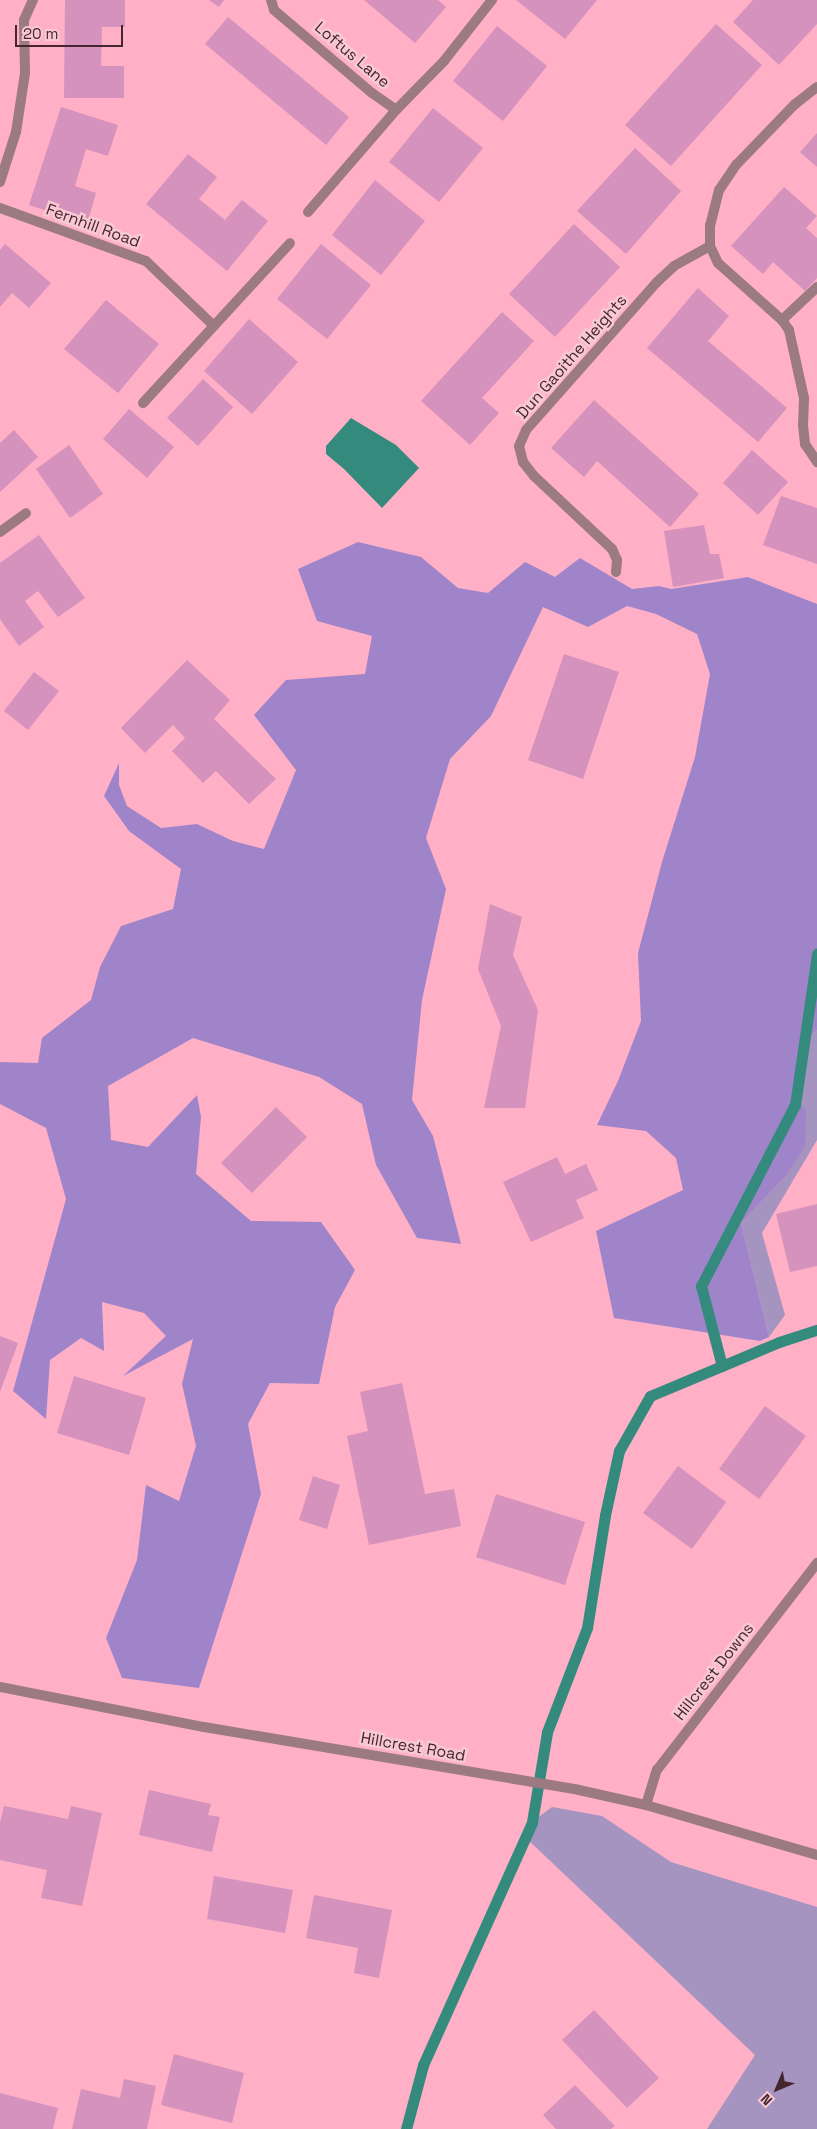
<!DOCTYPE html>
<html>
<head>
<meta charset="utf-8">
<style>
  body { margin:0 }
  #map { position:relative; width:817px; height:2129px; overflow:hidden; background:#ffb0c6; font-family:"Space Grotesk",sans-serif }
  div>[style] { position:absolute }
  .green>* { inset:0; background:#a494bf }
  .forest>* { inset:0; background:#9f84ca }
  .water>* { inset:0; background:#348a7d }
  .stream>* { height:11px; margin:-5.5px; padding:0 5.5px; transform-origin:5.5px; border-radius:5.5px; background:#348a7d }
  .building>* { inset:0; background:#d492bc }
  .minor>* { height:10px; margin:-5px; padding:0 5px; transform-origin:5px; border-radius:5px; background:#9b7a82 }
  .tertiary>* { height:10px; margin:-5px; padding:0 5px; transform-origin:5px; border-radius:5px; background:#9b7a82 }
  span { translate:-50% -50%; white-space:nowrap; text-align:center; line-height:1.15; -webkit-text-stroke:5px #f8c8d4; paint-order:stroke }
  .street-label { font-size:16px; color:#45262f }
  .north { position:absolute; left:752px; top:2064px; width:50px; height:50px; -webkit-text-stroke:4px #f8c8d4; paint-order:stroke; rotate:225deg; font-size:14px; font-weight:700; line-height:20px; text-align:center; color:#45262f }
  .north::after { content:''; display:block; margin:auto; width:18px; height:22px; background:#45262f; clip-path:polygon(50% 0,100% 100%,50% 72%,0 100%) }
  .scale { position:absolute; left:15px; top:25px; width:108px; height:22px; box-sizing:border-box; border:2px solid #45262f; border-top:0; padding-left:6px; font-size:15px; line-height:18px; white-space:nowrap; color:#45262f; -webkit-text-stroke:4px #f8c8d4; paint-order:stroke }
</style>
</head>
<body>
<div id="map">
  <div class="green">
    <i style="clip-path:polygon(817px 1030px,817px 1140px,762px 1233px,785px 1315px,769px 1337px,741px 1223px,786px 1176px,792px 1096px,801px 1044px)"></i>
    <i style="clip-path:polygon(552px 1807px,602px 1816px,671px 1862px,817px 1907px,817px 2129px,707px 2129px,755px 2055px,525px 1837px,532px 1822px)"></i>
  </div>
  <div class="forest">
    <i style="clip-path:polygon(358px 542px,421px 557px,458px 588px,488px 593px,525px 562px,555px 577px,580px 558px,632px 589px,659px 586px,671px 589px,748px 577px,817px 604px,817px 950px,812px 957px,817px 965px,817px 1030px,801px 1044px,792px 1096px,806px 1110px,805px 1146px,786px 1176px,741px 1223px,769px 1337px,760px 1341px,614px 1318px,596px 1231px,683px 1190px,676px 1158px,646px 1131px,597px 1125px,618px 1081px,641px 1021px,638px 953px,662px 862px,695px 757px,710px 674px,697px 634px,656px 614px,627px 606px,588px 627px,543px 607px,491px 716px,450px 759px,426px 838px,446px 889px,422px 1000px,412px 1100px,433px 1136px,461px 1244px,417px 1238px,376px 1165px,362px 1104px,319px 1077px,193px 1038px,108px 1086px,111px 1140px,148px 1147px,197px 1095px,201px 1117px,196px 1174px,251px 1221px,321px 1222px,355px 1270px,335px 1307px,319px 1384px,270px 1383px,248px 1424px,261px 1494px,199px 1688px,122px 1678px,106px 1638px,137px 1560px,146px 1485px,179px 1501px,196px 1446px,182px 1384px,193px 1339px,123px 1376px,166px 1336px,144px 1313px,102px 1302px,104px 1351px,81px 1338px,50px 1360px,46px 1419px,13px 1391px,66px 1199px,46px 1128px,0 1104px,0 1062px,38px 1063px,42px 1038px,91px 1000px,100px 967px,121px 926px,173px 909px,181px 869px,129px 831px,104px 796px,119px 763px,119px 785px,127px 806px,161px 828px,197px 824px,233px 841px,264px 849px,296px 770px,254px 715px,286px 680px,365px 674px,372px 636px,317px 621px,298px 569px)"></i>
  </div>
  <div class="water">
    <i style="clip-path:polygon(351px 418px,396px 445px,419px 468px,382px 508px,344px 469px,326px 454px,326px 446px)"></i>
  </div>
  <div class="stream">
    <i style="left:722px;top:1366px;width:83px;rotate:-104.7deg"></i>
    <i style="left:701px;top:1286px;width:204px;rotate:-62.6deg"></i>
    <i style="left:795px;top:1105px;width:153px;rotate:-81.7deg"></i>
    <i style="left:406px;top:2129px;width:66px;rotate:-75.1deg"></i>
    <i style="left:423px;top:2065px;width:266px;rotate:-65.8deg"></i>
    <i style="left:532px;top:1822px;width:91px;rotate:-80.5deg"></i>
    <i style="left:547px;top:1732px;width:111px;rotate:-69deg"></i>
    <i style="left:587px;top:1628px;width:114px;rotate:-80.9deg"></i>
    <i style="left:605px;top:1515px;width:66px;rotate:-77.7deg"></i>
    <i style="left:619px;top:1451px;width:63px;rotate:-60.6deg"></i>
    <i style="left:650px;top:1396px;width:140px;rotate:-22.7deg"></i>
    <i style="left:779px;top:1342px;width:40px;rotate:-18deg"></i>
  </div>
  <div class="building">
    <i style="clip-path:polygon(65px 0,125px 0,125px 27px,102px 27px,101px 66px,124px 66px,124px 98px,64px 98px)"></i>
    <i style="clip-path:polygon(209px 0,224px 0,219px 7px)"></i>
    <i style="clip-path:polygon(364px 0,438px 0,446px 7px,415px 43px)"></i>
    <i style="clip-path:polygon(516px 0,597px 0,565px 39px)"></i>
    <i style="clip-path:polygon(753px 0,817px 0,817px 24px,779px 65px,733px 22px)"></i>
    <i style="clip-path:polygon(228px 17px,349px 117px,326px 145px,205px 44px)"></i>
    <i style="clip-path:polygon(716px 24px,762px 65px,671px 166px,625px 125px)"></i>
    <i style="clip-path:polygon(497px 26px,547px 66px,503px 121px,453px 81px)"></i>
    <i style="clip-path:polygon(61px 107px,118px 125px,108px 156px,86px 149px,75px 186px,96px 193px,87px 224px,29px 205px)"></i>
    <i style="clip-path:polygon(433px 108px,483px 148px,439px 202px,389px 162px)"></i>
    <i style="clip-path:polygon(817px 133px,817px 167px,800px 152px)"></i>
    <i style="clip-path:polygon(635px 148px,681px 191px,626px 254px,577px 211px)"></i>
    <i style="clip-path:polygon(188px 154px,217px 177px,199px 199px,225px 220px,242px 200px,268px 221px,227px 271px,146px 204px)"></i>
    <i style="clip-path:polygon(375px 180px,425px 221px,381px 275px,332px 235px)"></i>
    <i style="clip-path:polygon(784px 187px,817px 216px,806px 228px,817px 238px,817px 278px,805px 291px,773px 262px,763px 274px,731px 246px)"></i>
    <i style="clip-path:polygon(574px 224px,620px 267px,555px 337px,509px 294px)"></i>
    <i style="clip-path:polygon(5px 244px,51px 283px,29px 308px,12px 293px,0 307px,0 250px)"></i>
    <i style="clip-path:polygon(321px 244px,371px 285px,327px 339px,277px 299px)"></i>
    <i style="clip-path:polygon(698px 288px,729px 316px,708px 341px,787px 408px,758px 442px,647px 348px)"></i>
    <i style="clip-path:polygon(106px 300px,159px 344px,118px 393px,64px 349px)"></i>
    <i style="clip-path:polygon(502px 312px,534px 341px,482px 398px,499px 413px,470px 445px,421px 401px)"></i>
    <i style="clip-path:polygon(249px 319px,298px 362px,252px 414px,204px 371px)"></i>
    <i style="clip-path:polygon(203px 379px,233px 407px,198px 446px,167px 418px)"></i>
    <i style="clip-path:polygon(594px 400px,699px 494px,670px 527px,597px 461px,584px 477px,551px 448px)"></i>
    <i style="clip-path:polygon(129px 409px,174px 447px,147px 478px,103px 439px)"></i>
    <i style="clip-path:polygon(14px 430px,38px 457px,0 492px,0 443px)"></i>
    <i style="clip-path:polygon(69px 445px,103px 494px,70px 518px,36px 469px)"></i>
    <i style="clip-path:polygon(752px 450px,788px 482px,758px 515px,723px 483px)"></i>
    <i style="clip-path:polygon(781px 496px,817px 508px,817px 564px,763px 545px)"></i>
    <i style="clip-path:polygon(704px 525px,710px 554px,719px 554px,724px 578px,673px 587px,664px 531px)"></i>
    <i style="clip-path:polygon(39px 535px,85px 598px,58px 617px,38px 591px,25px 601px,44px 627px,19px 646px,0 619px,0 563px)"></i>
    <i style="clip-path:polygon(564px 654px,619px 672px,583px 779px,528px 760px)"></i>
    <i style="clip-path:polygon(187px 660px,230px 700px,214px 719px,276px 779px,249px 804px,216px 771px,203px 783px,172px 751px,185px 738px,173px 725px,145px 753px,121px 728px)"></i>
    <i style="clip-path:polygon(34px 672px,59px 691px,28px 730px,4px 711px)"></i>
    <i style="clip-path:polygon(490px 904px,522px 917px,513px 955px,538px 1010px,525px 1108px,484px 1108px,501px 1026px,478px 969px)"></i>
    <i style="clip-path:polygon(276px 1107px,307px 1137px,252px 1193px,221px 1163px)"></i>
    <i style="clip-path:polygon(557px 1157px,565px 1174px,586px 1164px,598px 1190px,576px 1200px,584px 1218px,531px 1242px,503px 1182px)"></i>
    <i style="clip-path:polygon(817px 1204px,817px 1266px,790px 1272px,776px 1214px)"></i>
    <i style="clip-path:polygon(0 1336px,18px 1343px,0 1392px)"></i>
    <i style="clip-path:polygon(74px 1376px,146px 1398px,129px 1455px,57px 1433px)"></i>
    <i style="clip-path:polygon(402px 1383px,425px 1494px,454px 1489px,461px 1526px,369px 1545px,347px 1436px,368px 1431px,360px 1392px)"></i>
    <i style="clip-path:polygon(765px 1406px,806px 1436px,759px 1499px,719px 1469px)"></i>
    <i style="clip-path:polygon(678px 1466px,726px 1502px,692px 1549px,643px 1513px)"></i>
    <i style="clip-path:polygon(313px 1476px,340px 1485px,327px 1529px,299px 1520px)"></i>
    <i style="clip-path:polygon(496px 1494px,585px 1522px,565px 1585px,476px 1557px)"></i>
    <i style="clip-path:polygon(149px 1790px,211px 1804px,208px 1815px,220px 1817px,212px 1852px,139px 1835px)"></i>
    <i style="clip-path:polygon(4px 1806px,68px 1819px,71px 1806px,102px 1813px,82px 1906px,41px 1898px,47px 1870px,0 1860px,0 1823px)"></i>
    <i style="clip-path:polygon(214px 1876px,293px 1890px,285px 1933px,207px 1919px)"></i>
    <i style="clip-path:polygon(314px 1895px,392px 1910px,379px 1978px,354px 1973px,358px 1948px,306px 1938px)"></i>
    <i style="clip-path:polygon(594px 2010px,659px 2078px,627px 2108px,562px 2040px)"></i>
    <i style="clip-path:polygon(174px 2054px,244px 2073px,232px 2123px,161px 2105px)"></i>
    <i style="clip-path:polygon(124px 2079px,156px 2086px,147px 2129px,72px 2129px,81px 2089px,120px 2098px)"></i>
    <i style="clip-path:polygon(575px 2085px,615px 2126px,611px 2129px,556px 2129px,543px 2115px)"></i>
    <i style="clip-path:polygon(0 2093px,58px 2108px,53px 2129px,0 2129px)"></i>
  </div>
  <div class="minor">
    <i style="left:271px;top:0;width:10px;rotate:73deg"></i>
    <i style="left:274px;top:10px;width:128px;rotate:40.3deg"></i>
    <i style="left:372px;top:93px;width:29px;rotate:35deg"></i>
    <i style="left:817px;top:87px;width:28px;rotate:142deg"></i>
    <i style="left:795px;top:104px;width:85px;rotate:134deg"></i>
    <i style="left:736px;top:165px;width:30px;rotate:124deg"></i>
    <i style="left:719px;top:190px;width:36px;rotate:104deg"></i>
    <i style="left:710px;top:225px;width:21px;rotate:90deg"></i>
    <i style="left:710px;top:246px;width:19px;rotate:65deg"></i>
    <i style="left:718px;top:263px;width:86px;rotate:41.7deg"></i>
    <i style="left:782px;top:320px;width:12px;rotate:55deg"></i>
    <i style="left:789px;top:330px;width:70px;rotate:77.6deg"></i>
    <i style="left:804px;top:398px;width:27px;rotate:92deg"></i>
    <i style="left:803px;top:425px;width:19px;rotate:84deg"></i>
    <i style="left:805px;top:444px;width:22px;rotate:56deg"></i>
    <i style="left:0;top:182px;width:52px;rotate:-72.3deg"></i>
    <i style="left:16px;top:132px;width:60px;rotate:-81.3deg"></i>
    <i style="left:25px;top:73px;width:53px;rotate:-91.1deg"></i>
    <i style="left:24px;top:20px;width:22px;rotate:-66deg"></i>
    <i style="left:0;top:208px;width:155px;rotate:20deg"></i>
    <i style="left:146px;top:261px;width:93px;rotate:43.7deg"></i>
    <i style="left:308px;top:212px;width:135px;rotate:-49.2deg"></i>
    <i style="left:396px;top:110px;width:69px;rotate:-45.6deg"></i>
    <i style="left:444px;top:61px;width:78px;rotate:-51.8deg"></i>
    <i style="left:782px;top:320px;width:48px;rotate:-43.3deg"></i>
    <i style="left:143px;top:403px;width:217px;rotate:-47.4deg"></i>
    <i style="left:0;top:532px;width:32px;rotate:-36deg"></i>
    <i style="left:616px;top:572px;width:12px;rotate:-85deg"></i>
    <i style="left:617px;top:560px;width:12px;rotate:-114deg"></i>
    <i style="left:612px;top:549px;width:107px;rotate:-136.9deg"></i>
    <i style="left:534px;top:476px;width:18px;rotate:-128deg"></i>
    <i style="left:523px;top:462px;width:16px;rotate:-104deg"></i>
    <i style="left:519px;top:446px;width:17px;rotate:-66deg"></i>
    <i style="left:526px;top:430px;width:198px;rotate:-48.5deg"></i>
    <i style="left:657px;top:282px;width:23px;rotate:-43deg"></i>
    <i style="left:674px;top:266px;width:41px;rotate:-29.1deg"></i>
    <i style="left:646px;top:1805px;width:37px;rotate:-73deg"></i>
    <i style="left:657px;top:1770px;width:262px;rotate:-52.3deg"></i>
  </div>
  <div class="tertiary">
    <i style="left:0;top:1687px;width:208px;rotate:11.1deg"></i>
    <i style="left:204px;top:1727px;width:380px;rotate:9.5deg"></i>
    <i style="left:579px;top:1790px;width:69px;rotate:12.6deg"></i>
    <i style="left:646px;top:1805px;width:178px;rotate:16.3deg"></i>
  </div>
  <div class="street-label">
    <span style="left:352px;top:55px;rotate:40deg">Loftus Lane</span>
    <span style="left:93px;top:226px;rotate:20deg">Fernhill Road</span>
    <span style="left:572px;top:357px;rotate:-49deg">Dun Gaoithe Heights</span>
    <span style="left:714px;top:1672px;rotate:-52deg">Hillcrest Downs</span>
    <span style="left:413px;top:1747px;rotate:10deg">Hillcrest Road</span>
  </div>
  <div class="north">N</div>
  <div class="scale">20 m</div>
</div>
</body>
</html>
